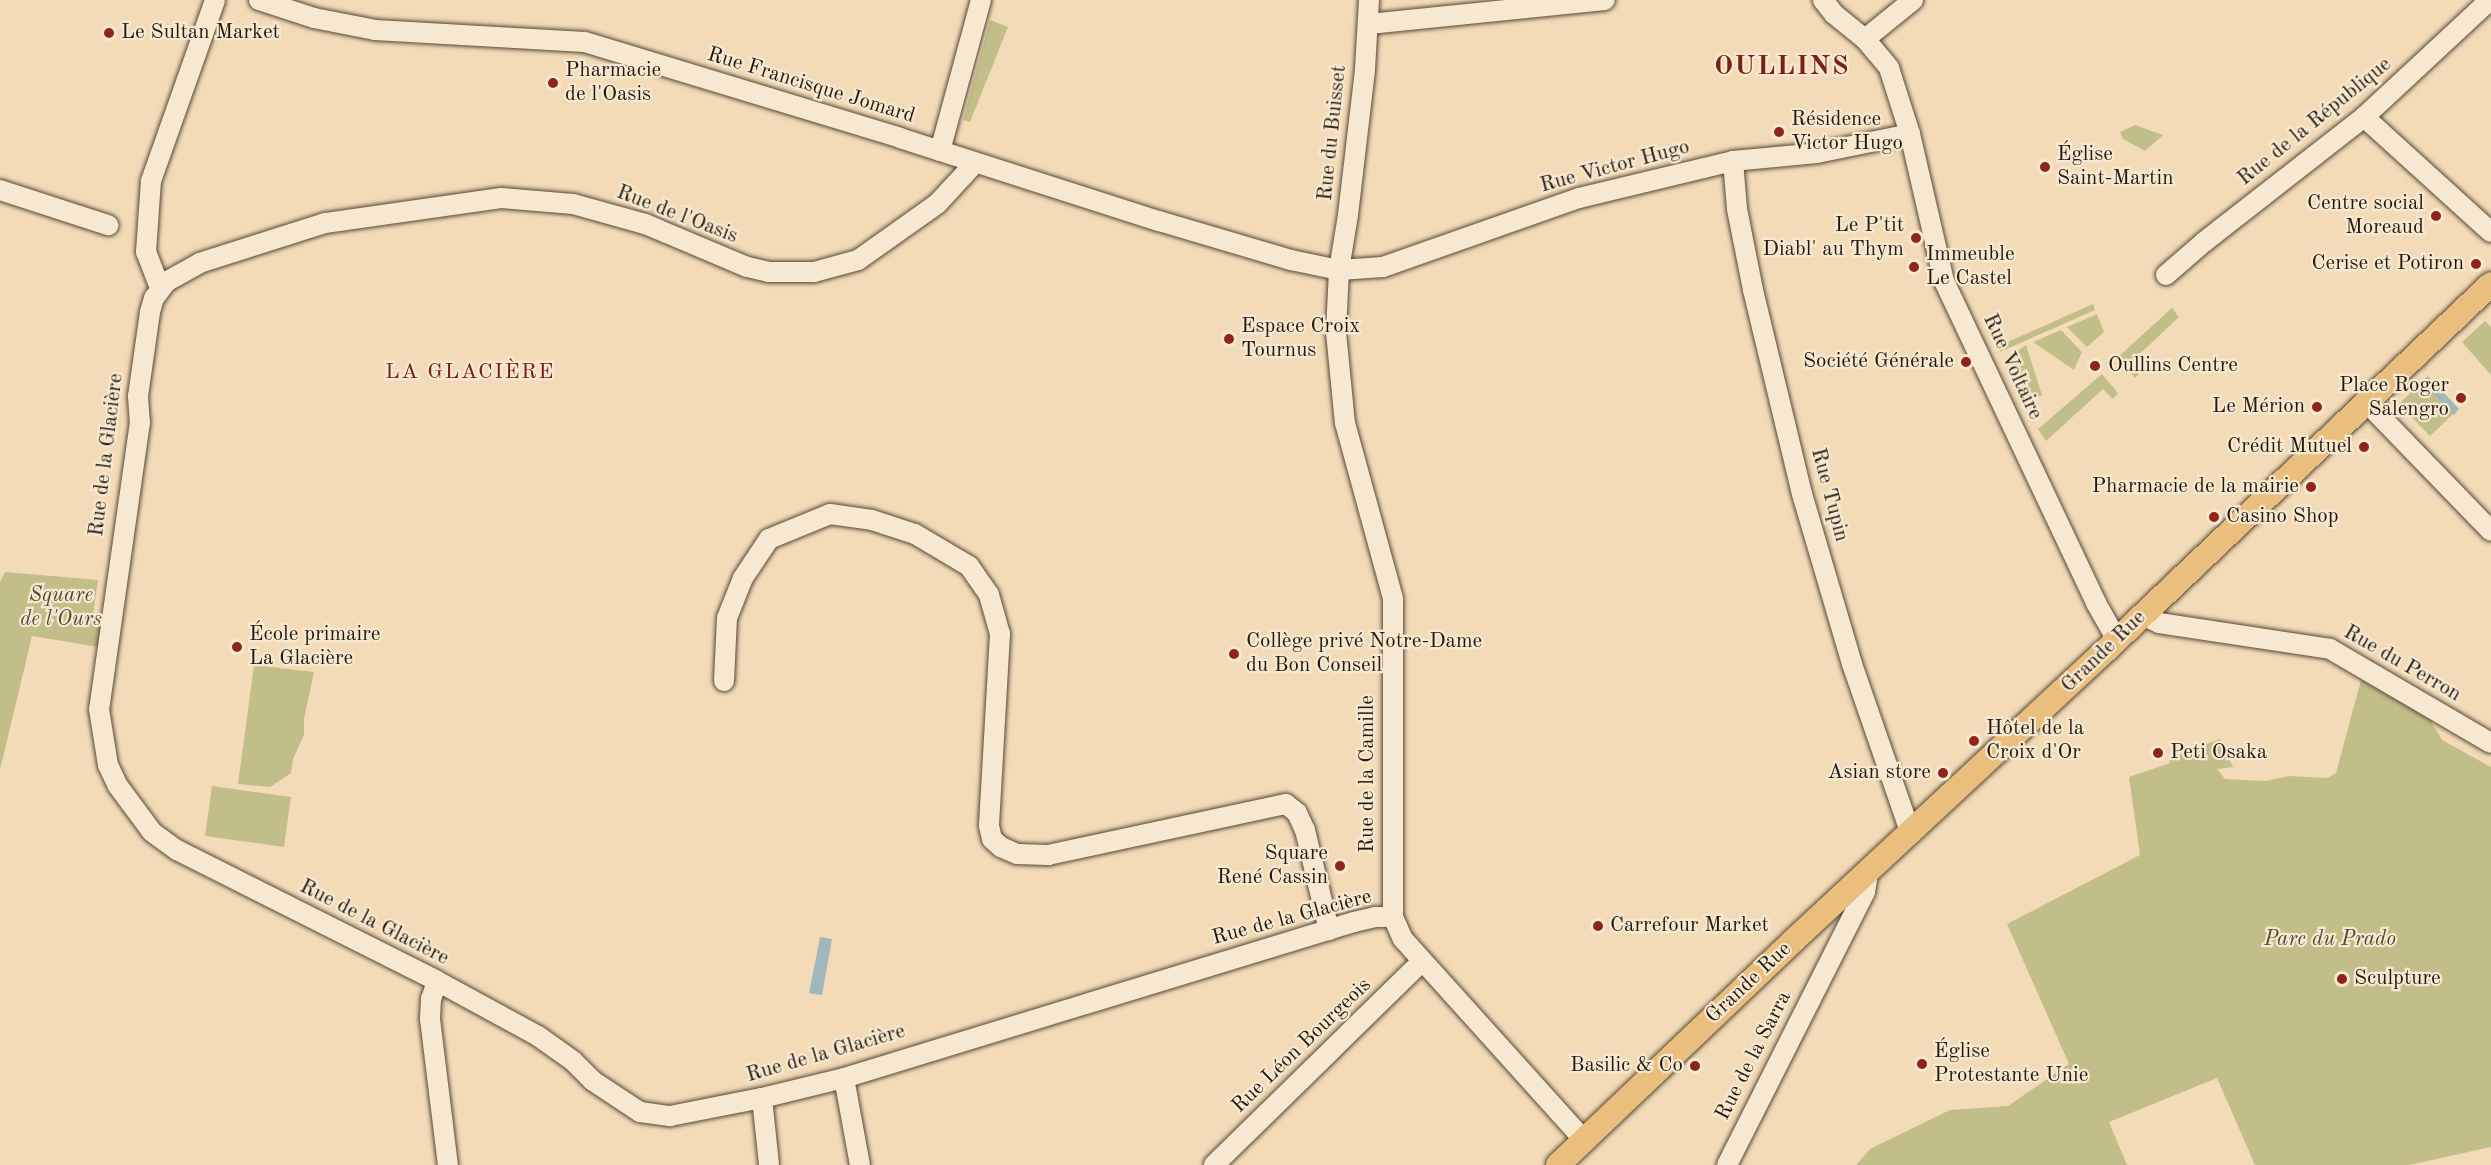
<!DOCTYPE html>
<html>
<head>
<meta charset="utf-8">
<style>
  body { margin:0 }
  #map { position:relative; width:2491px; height:1165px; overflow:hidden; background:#f3dbb8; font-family:"Old Standard TT",serif }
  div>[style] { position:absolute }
  .green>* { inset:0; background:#c2be8a }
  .water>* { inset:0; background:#a1b8ba }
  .roads { filter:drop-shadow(0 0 2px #564937) drop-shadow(0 0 2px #564937) }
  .minor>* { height:20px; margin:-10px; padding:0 10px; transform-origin:10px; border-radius:10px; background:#f7e8d1 }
  .major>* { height:24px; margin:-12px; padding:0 12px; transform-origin:12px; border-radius:12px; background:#eabe7c }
  .dots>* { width:16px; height:16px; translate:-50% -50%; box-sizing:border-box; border:3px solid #f7e8d1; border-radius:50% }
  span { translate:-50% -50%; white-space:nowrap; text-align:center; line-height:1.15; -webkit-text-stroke:4.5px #f7e8d1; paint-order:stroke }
  .poi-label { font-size:21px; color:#21180c }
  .left { translate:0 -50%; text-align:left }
  .right { translate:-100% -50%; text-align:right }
  .street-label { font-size:21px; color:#21180c }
  .park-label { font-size:21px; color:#514a32; font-style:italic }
  .neighbourhood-label { font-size:22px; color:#7a1f14; letter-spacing:1.5px }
  .district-label { font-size:27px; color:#7a1f14; font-weight:700; letter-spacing:1.5px }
</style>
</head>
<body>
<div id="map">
  <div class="green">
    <i style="clip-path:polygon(990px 20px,1008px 27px,970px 122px,963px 120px)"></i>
    <i style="clip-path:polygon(2135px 125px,2163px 135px,2145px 151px,2123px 139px,2120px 132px)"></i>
    <i style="clip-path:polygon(2093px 304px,2095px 310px,2000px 352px,1999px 346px)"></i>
    <i style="clip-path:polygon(2172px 308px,2179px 317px,2130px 363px,2139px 374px,2135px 378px,2117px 358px)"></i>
    <i style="clip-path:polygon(2097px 314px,2104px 332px,2087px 347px,2067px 327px)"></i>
    <i style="clip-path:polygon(2485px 321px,2491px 327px,2491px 375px,2462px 342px)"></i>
    <i style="clip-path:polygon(2061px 330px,2082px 352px,2074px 370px,2033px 342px)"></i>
    <i style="clip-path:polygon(2026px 345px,2042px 395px,2023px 403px,2007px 359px)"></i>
    <i style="clip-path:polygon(2102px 374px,2118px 393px,2113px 399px,2103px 389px,2046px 441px,2038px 429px)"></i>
    <i style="clip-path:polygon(2421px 382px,2453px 414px,2430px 436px,2399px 404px)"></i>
    <i style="clip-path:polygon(5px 572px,98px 580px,92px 622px,103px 625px,99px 647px,32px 636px,0 770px,0 582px)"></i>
    <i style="clip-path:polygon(254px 665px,314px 672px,304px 719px,304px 735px,293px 759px,291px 773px,270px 787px,238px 784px)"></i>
    <i style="clip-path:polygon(2361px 680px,2429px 718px,2442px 740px,2491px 767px,2491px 1147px,2409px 1165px,2255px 1165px,2217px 1078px,2109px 1122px,2127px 1165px,1856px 1165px,1870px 1149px,1950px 1110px,2008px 1106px,2069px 1064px,2007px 924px,2140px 855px,2129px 777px,2170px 763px,2169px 760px,2187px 751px,2220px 739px,2233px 767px,2217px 769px,2225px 779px,2265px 781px,2289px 776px,2327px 778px,2336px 773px)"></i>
    <i style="clip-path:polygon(212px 786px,291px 797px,284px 847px,205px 836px)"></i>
  </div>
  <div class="water">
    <i style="clip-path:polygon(2428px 376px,2459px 409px,2454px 415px,2421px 382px)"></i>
    <i style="clip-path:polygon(820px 937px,832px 939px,822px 995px,809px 993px)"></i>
  </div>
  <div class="roads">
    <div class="minor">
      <i style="left:259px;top:0;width:58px;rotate:18.1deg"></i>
      <i style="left:314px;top:18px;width:62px;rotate:11.1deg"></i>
      <i style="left:375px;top:30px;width:210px;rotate:3.3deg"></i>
      <i style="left:585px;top:42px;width:329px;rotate:16.9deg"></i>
      <i style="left:900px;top:138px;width:272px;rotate:17.8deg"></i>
      <i style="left:1159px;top:221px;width:138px;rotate:16.5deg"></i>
      <i style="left:1291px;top:260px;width:49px;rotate:11.8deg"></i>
      <i style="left:1339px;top:270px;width:44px;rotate:-3.9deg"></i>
      <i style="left:1383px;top:267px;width:208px;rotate:-19.4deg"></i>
      <i style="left:1579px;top:198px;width:158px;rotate:-13.5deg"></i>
      <i style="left:1733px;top:161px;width:84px;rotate:-5.4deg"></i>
      <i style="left:1817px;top:153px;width:95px;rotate:-11.5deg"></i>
      <i style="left:1369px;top:0;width:70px;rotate:93.3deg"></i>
      <i style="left:1365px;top:70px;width:146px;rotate:96.7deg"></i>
      <i style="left:1348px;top:215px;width:56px;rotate:99.3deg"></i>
      <i style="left:1339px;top:270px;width:62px;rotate:92.8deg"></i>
      <i style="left:1336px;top:332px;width:91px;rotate:84.4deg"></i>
      <i style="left:1345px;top:423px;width:182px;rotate:74.7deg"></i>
      <i style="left:1393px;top:599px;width:318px;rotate:90deg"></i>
      <i style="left:1393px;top:917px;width:24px;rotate:66deg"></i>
      <i style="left:1403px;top:939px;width:270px;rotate:48deg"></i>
      <i style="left:1823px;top:0;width:18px;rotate:52deg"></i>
      <i style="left:1834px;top:14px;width:40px;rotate:39deg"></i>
      <i style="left:1865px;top:39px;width:38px;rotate:50deg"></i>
      <i style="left:1889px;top:68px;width:69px;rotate:72.3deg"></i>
      <i style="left:1910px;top:134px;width:151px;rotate:77deg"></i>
      <i style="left:1944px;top:281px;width:356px;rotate:64.7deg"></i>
      <i style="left:2096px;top:603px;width:43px;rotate:60.4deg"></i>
      <i style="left:1369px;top:24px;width:237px;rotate:-5.8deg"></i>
      <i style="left:1865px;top:39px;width:62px;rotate:-39.1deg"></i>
      <i style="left:2364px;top:117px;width:171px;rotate:42.2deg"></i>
      <i style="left:940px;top:151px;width:156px;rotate:-74.8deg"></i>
      <i style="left:1733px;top:161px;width:48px;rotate:85.2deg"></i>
      <i style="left:1737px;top:209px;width:83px;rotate:78.8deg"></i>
      <i style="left:1753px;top:290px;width:210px;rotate:76.5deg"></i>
      <i style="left:1802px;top:494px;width:177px;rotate:73.6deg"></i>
      <i style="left:1852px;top:664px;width:180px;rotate:70.9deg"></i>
      <i style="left:975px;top:163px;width:56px;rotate:132.8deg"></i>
      <i style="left:937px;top:204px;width:97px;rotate:144.7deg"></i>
      <i style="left:858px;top:260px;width:46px;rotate:164.7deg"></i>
      <i style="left:814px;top:272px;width:45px;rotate:180deg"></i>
      <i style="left:769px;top:272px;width:23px;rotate:-167deg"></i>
      <i style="left:747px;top:267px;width:111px;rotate:-157.1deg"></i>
      <i style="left:645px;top:224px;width:75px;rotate:-164.5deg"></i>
      <i style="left:573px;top:204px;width:72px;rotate:-175.2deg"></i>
      <i style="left:501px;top:198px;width:178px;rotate:171.9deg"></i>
      <i style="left:325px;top:223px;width:131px;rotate:162.3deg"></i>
      <i style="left:200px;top:263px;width:38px;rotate:151deg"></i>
      <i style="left:167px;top:281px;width:21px;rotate:127deg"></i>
      <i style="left:154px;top:298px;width:15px;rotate:106deg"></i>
      <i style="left:150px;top:312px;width:85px;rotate:98.1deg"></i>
      <i style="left:138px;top:396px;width:26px;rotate:86deg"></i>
      <i style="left:140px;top:422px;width:290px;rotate:98.1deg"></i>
      <i style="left:99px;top:709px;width:57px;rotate:80.9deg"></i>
      <i style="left:108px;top:765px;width:23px;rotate:65deg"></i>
      <i style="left:118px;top:786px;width:57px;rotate:53.5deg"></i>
      <i style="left:152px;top:832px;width:31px;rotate:36deg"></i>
      <i style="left:177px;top:850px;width:291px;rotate:26.7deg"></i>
      <i style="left:437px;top:981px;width:115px;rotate:28.6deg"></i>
      <i style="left:538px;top:1036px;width:43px;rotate:35.5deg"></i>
      <i style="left:573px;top:1061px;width:28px;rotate:45deg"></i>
      <i style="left:593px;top:1081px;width:56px;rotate:33.4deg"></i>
      <i style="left:640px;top:1112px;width:30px;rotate:8deg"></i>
      <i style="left:670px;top:1116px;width:94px;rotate:-11.1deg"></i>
      <i style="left:762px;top:1098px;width:84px;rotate:-13.7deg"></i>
      <i style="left:844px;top:1078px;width:533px;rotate:-17.01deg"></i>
      <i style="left:1354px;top:922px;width:22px;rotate:-13deg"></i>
      <i style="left:1375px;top:917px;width:18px"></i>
      <i style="left:0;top:190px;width:114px;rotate:18deg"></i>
      <i style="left:2166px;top:275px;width:50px;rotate:-41deg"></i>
      <i style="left:2204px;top:242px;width:203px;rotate:-38deg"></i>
      <i style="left:2364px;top:117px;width:172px;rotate:-42.9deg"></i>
      <i style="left:160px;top:288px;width:39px;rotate:-111deg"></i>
      <i style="left:146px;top:252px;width:71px;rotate:-86deg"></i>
      <i style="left:151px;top:181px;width:192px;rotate:-70.5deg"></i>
      <i style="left:2367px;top:403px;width:178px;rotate:45.9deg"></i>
      <i style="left:2142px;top:615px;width:19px;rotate:25deg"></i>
      <i style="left:2159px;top:623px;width:173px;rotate:8.6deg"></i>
      <i style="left:2330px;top:649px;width:186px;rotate:30.3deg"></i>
      <i style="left:724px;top:681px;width:63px;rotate:-87.3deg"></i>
      <i style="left:727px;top:618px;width:43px;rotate:-68.2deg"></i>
      <i style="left:743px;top:578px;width:47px;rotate:-56.3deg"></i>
      <i style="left:769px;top:539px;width:66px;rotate:-22.3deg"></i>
      <i style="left:830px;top:514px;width:42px;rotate:8.1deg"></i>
      <i style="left:872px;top:520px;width:45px;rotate:18deg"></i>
      <i style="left:915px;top:534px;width:63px;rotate:30.7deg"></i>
      <i style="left:969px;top:566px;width:35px;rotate:55deg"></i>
      <i style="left:989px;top:595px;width:41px;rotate:74.2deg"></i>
      <i style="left:1000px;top:634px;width:192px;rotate:93.3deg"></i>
      <i style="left:989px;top:826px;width:13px;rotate:77deg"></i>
      <i style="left:992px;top:839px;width:12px;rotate:42deg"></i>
      <i style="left:1001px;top:847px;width:17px;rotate:24deg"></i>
      <i style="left:1017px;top:854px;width:31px;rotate:2deg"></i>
      <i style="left:1048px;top:855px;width:243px;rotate:-12.1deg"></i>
      <i style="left:1286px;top:804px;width:14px;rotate:39deg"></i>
      <i style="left:1297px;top:813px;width:19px;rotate:65deg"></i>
      <i style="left:1305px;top:830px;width:103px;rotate:76.5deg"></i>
      <i style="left:437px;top:981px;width:19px;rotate:108deg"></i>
      <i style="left:431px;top:999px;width:20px;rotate:93deg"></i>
      <i style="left:430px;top:1019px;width:147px;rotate:83deg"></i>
      <i style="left:844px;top:1078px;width:88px;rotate:79.6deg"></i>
      <i style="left:762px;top:1098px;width:67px;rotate:84deg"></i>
      <i style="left:1214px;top:1165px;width:291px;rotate:-44.4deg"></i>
      <i style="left:1727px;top:1165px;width:306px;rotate:-63.2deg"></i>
      <i style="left:1865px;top:892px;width:20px;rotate:-81deg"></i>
    </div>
    <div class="major">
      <i style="left:1558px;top:1165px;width:326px;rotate:-43.6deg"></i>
      <i style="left:1794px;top:940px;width:422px;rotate:-42.9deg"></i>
      <i style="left:2103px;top:653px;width:535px;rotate:-43.56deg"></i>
    </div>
  </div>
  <div class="dots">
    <i style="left:109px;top:33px;background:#8f2418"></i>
    <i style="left:553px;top:83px;background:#8f2418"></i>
    <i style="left:1779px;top:132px;background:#8f2418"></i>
    <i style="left:2045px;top:167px;background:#8f2418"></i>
    <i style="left:2436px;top:216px;background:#8f2418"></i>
    <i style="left:1916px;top:238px;background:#8f2418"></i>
    <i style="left:2476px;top:264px;background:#8f2418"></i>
    <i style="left:1914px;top:267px;background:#8f2418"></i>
    <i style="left:1229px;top:339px;background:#8f2418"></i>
    <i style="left:1966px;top:362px;background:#8f2418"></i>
    <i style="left:2095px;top:366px;background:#8f2418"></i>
    <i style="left:2461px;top:398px;background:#8f2418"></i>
    <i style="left:2317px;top:407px;background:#8f2418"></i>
    <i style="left:2364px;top:447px;background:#8f2418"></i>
    <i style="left:2311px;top:487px;background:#8f2418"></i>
    <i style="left:2214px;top:517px;background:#8f2418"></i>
    <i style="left:237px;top:647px;background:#8f2418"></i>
    <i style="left:1234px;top:654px;background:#8f2418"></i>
    <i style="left:1974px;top:741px;background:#8f2418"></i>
    <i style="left:2158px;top:753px;background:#8f2418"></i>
    <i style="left:1943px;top:773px;background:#8f2418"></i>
    <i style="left:1340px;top:866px;background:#8f2418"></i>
    <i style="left:1598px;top:926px;background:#8f2418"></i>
    <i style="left:2342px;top:979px;background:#8f2418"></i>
    <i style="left:1922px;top:1064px;background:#8f2418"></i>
    <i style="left:1695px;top:1066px;background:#8f2418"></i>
  </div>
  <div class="poi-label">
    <span class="left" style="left:121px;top:33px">Le Sultan Market</span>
    <span class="left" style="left:565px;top:83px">Pharmacie<br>de l'Oasis</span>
    <span class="left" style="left:1791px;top:132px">Résidence<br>Victor Hugo</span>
    <span class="left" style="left:2057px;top:167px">Église<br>Saint-Martin</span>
    <span class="right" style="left:2424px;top:216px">Centre social<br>Moreaud</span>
    <span class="right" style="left:1904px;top:238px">Le P'tit<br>Diabl' au Thym</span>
    <span class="left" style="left:1926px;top:267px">Immeuble<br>Le Castel</span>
    <span class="right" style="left:2464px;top:264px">Cerise et Potiron</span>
    <span class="left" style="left:1241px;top:339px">Espace Croix<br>Tournus</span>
    <span class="right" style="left:1954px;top:362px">Société Générale</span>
    <span class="left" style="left:2108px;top:366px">Oullins Centre</span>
    <span class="right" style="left:2449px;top:398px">Place Roger<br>Salengro</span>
    <span class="right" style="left:2305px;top:407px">Le Mérion</span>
    <span class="right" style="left:2352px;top:447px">Crédit Mutuel</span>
    <span class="right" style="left:2299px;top:487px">Pharmacie de la mairie</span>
    <span class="left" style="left:2226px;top:517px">Casino Shop</span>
    <span class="left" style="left:249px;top:647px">École primaire<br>La Glacière</span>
    <span class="left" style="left:1246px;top:654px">Collège privé Notre-Dame<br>du Bon Conseil</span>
    <span class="left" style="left:1986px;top:741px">Hôtel de la<br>Croix d'Or</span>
    <span class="left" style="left:2170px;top:753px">Peti Osaka</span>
    <span class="right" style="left:1931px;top:773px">Asian store</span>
    <span class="right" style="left:1328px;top:866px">Square<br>René Cassin</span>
    <span class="left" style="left:1610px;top:926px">Carrefour Market</span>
    <span class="left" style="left:2354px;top:979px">Sculpture</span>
    <span class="left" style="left:1934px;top:1064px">Église<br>Protestante Unie</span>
    <span class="right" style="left:1683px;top:1066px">Basilic &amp; Co</span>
  </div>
  <div class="street-label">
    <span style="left:811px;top:86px;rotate:17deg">Rue Francisque Jomard</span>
    <span style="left:2315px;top:122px;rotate:-39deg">Rue de la République</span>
    <span style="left:1333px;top:133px;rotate:-84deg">Rue du Buisset</span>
    <span style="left:1615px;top:167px;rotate:-15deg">Rue Victor Hugo</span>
    <span style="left:677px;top:215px;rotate:21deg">Rue de l'Oasis</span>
    <span style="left:2012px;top:367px;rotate:65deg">Rue Voltaire</span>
    <span style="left:107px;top:455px;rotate:-83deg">Rue de la Glacière</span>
    <span style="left:1829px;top:495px;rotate:75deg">Rue Tupin</span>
    <span style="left:2104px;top:652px;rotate:-44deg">Grande Rue</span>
    <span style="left:2402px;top:664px;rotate:30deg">Rue du Perron</span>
    <span style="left:1368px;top:774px;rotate:-90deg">Rue de la Camille</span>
    <span style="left:1292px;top:918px;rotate:-15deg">Rue de la Glacière</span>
    <span style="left:374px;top:923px;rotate:27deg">Rue de la Glacière</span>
    <span style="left:1749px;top:983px;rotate:-43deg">Grande Rue</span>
    <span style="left:1302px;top:1046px;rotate:-44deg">Rue Léon Bourgeois</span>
    <span style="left:826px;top:1054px;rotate:-16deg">Rue de la Glacière</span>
    <span style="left:1754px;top:1056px;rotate:-63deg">Rue de la Sarra</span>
  </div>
  <div class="park-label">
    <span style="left:61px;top:608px">Square<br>de l'Ours</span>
    <span style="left:2330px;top:940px">Parc du Prado</span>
  </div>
  <div class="neighbourhood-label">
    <span style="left:470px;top:373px">LA GLACIÈRE</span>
  </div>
  <div class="district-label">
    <span style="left:1782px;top:67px">OULLINS</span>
  </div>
</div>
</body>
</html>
